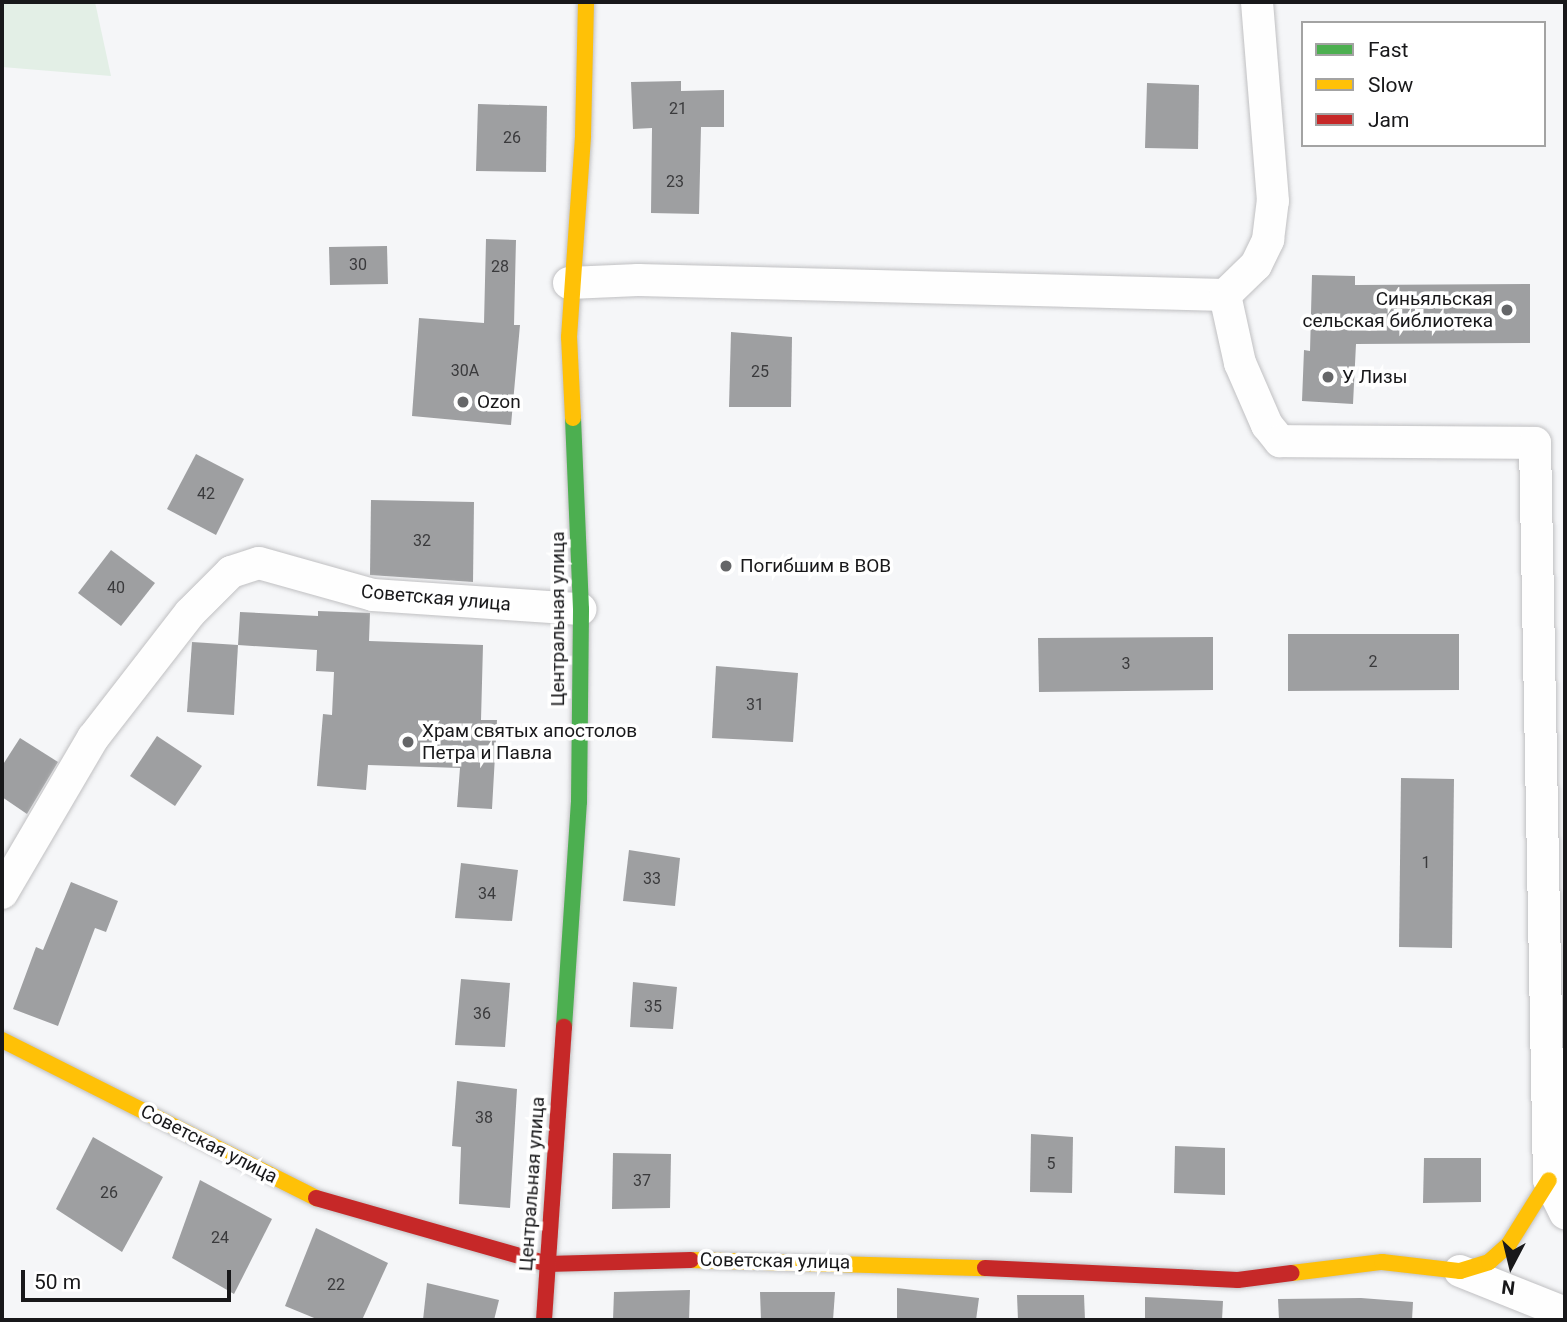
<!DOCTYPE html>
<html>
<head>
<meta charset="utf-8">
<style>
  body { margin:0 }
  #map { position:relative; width:1567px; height:1322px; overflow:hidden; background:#f5f6f8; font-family:Roboto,sans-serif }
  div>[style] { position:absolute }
  .green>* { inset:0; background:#e3efe6 }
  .building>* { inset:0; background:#9e9fa1 }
  .roads { filter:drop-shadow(0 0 2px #c0c0c2) drop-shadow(0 0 2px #c0c0c2) }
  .street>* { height:32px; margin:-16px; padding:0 16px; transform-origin:16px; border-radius:16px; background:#fefefe }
  .fast>* { height:16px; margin:-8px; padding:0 8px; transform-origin:8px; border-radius:8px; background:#4caf50 }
  .slow>* { height:16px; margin:-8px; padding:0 8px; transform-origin:8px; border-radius:8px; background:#ffc107 }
  .jam>* { height:16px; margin:-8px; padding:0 8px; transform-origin:8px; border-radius:8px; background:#c62828 }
  .dots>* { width:19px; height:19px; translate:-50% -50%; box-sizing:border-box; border:4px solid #fff; border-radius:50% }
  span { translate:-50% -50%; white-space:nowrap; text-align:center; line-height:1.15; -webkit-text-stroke:7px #fff; paint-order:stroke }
  .number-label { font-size:16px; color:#3a3a3c }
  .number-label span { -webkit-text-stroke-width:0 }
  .poi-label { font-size:19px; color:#18181a }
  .right { translate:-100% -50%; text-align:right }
  .left { translate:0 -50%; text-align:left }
  .street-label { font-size:19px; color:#18181a }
  .frame { position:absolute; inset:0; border:4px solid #18181a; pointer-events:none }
  .legend { position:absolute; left:1301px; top:21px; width:245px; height:126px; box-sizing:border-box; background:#fff; border:2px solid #a3a3a3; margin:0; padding:9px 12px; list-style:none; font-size:21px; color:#18181a }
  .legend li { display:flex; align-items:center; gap:14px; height:35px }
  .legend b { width:35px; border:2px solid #a3a3a3 }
  .north { position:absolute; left:1476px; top:1231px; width:70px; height:70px; -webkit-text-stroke:5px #fff; paint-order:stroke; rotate:187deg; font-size:19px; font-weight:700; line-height:28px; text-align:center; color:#18181a }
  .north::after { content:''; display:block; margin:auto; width:24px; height:32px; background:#18181a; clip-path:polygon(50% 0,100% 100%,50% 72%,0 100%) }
  .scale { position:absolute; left:21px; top:1270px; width:210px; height:32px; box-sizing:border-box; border:4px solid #18181a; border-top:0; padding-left:9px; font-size:21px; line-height:24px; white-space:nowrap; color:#18181a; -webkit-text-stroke:5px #fff; paint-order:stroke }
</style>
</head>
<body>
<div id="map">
  <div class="green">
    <i style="clip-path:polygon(2px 2px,95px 2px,111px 76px,2px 67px)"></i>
  </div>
  <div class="building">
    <i style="clip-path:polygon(681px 81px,681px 91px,724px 90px,724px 127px,701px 127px,699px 214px,651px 213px,652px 128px,633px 129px,631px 82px)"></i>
    <i style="clip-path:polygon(1147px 83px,1199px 85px,1198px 149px,1145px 148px)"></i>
    <i style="clip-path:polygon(478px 104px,547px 106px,546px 172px,476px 171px)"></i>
    <i style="clip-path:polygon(486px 239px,516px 240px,514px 325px,520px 325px,511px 425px,412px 416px,419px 318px,484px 323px)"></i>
    <i style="clip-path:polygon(387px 246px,388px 284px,330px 285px,329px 247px)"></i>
    <i style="clip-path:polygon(1312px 275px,1355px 276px,1355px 285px,1530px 284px,1530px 343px,1356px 344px,1353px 404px,1302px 401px,1304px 350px,1310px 351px)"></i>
    <i style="clip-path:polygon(731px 332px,792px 337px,791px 407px,729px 407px)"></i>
    <i style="clip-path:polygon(196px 454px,244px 479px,216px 535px,167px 509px)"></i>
    <i style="clip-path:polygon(371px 500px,474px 502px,473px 582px,370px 575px)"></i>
    <i style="clip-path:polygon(111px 550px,155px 583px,121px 626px,78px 593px)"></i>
    <i style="clip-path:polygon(318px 611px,370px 613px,369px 641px,483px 645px,481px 720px,497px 720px,492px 809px,457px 807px,460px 768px,368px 765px,366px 790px,317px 786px,323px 714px,332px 715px,334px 672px,316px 671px,317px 650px,238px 645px,240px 612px,318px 616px)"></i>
    <i style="clip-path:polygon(1288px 634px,1459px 634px,1459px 690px,1288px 691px)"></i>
    <i style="clip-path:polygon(1213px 637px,1213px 690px,1039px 692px,1038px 638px)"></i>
    <i style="clip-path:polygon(192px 642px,238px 645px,234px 715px,187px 712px)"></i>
    <i style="clip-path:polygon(716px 666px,798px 673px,793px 742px,712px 738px)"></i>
    <i style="clip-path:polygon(157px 736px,202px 766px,175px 806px,130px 776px)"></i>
    <i style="clip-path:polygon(20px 738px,58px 762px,27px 814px,2px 797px,2px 766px)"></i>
    <i style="clip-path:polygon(1401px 778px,1454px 779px,1452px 948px,1399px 947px)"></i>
    <i style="clip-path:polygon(629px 850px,680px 858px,675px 906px,623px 901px)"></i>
    <i style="clip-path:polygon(461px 863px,518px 870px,512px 921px,455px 918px)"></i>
    <i style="clip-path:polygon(71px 882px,118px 901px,106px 932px,95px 928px,58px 1026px,13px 1009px,36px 947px,43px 950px)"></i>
    <i style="clip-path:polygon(461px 979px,510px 983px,505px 1047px,455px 1045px)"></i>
    <i style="clip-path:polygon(633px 982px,677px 987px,673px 1029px,630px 1027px)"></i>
    <i style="clip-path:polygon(457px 1081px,517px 1089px,510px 1208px,459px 1204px,461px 1147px,452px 1146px)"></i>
    <i style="clip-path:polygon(1031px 1134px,1073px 1137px,1072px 1193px,1030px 1192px)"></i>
    <i style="clip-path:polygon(93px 1137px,163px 1177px,122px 1252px,56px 1209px)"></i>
    <i style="clip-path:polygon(1175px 1146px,1225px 1148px,1225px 1195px,1174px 1193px)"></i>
    <i style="clip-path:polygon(613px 1153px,671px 1154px,670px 1208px,612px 1209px)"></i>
    <i style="clip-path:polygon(1424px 1158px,1481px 1158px,1481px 1202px,1423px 1203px)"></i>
    <i style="clip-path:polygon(200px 1180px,272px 1219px,234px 1294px,172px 1258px)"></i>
    <i style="clip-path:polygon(316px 1228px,388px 1263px,362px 1320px,319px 1320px,285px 1306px)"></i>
    <i style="clip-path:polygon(427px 1283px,499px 1300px,494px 1320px,423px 1320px)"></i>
    <i style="clip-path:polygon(897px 1288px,979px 1298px,976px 1320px,897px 1320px)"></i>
    <i style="clip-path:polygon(690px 1290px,689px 1320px,613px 1320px,614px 1292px)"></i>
    <i style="clip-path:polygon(760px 1292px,835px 1292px,833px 1320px,761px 1320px)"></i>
    <i style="clip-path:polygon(1017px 1295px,1084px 1295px,1085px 1320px,1018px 1320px)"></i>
    <i style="clip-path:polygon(1145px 1297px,1223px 1301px,1222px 1320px,1145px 1320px)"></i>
    <i style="clip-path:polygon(1361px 1298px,1413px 1302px,1412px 1320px,1279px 1320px,1278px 1299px)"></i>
  </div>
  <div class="roads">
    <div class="street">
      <i style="left:569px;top:283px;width:69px;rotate:-2.5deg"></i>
      <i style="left:638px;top:280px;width:587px;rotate:1.46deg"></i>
      <i style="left:1225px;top:295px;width:43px;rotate:-44.1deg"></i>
      <i style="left:1256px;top:265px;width:28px;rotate:-64deg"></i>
      <i style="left:1268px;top:240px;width:39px;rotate:-83deg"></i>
      <i style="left:1273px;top:201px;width:200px;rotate:-94.6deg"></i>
      <i style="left:1225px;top:295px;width:70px;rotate:77.6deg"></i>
      <i style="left:1240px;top:363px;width:68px;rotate:66.5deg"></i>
      <i style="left:1267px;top:425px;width:21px;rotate:51deg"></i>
      <i style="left:1280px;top:441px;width:255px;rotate:0.4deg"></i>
      <i style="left:1535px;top:443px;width:737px;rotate:88.91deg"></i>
      <i style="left:1549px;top:1180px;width:37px;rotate:64deg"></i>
      <i style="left:2px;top:893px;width:180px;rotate:-59.6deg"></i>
      <i style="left:93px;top:738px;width:158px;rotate:-52.2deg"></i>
      <i style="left:190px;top:613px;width:58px;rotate:-45deg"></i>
      <i style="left:231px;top:572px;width:29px;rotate:-18deg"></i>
      <i style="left:259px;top:563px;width:118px;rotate:15.7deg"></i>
      <i style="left:373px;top:595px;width:208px;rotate:3.9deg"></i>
      <i style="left:1460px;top:1271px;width:113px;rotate:21.8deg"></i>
    </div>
    <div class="fast">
      <i style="left:564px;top:1027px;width:225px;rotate:-86.2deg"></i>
      <i style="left:579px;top:802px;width:193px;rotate:-89.4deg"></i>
      <i style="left:581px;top:609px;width:191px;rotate:-92.4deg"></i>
    </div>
    <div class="slow">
      <i style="left:573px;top:418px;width:81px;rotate:-92.8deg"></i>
      <i style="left:569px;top:337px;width:202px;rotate:-86deg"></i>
      <i style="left:583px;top:135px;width:133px;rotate:-88.7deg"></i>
      <i style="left:2px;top:1040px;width:352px;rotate:26.7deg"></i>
      <i style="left:691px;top:1260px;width:294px;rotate:1.6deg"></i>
      <i style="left:1292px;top:1273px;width:91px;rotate:-7deg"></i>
      <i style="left:1382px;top:1262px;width:79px;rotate:6.6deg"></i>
      <i style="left:1460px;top:1271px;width:30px;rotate:-17deg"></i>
      <i style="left:1489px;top:1262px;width:27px;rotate:-42deg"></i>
      <i style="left:1509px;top:1244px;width:75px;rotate:-58deg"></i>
    </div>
    <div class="jam">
      <i style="left:316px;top:1198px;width:240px;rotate:15.9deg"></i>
      <i style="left:547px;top:1264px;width:144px;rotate:-1.6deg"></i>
      <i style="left:985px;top:1268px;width:253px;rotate:2.7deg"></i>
      <i style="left:1238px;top:1280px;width:54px;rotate:-7.4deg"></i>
      <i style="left:544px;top:1320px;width:294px;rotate:-86.1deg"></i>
    </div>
  </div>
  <div class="dots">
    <i style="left:1507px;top:310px;background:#656668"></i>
    <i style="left:1328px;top:377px;background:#656668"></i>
    <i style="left:463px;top:402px;background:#656668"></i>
    <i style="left:726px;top:566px;background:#656668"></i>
    <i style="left:408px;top:742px;background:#656668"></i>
  </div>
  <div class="number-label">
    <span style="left:678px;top:109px">21</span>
    <span style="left:512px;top:138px">26</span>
    <span style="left:675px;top:182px">23</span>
    <span style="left:358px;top:265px">30</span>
    <span style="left:500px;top:267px">28</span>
    <span style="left:465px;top:371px">30А</span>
    <span style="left:760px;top:372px">25</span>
    <span style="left:206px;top:494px">42</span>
    <span style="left:422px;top:541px">32</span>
    <span style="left:116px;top:588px">40</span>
    <span style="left:1373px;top:662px">2</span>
    <span style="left:1126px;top:664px">3</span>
    <span style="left:755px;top:705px">31</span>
    <span style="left:1426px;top:863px">1</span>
    <span style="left:652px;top:879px">33</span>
    <span style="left:487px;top:894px">34</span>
    <span style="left:653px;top:1007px">35</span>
    <span style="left:482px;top:1014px">36</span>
    <span style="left:484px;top:1118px">38</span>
    <span style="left:1051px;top:1164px">5</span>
    <span style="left:642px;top:1181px">37</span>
    <span style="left:109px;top:1193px">26</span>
    <span style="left:220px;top:1238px">24</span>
    <span style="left:336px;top:1285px">22</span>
  </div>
  <div class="poi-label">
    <span class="right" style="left:1493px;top:310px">Синьяльская<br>сельская библиотека</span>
    <span class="left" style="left:1342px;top:377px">У Лизы</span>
    <span class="left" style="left:477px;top:402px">Ozon</span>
    <span class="left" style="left:740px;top:566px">Погибшим в ВОВ</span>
    <span class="left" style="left:422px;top:742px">Храм святых апостолов<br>Петра и Павла</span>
  </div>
  <div class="street-label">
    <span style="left:436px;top:598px;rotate:5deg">Советская улица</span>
    <span style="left:558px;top:619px;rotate:-90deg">Центральная улица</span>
    <span style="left:209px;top:1144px;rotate:27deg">Советская улица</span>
    <span style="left:532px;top:1184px;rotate:-86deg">Центральная улица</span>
    <span style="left:775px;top:1261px;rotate:1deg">Советская улица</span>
  </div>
  <div class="frame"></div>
  <ul class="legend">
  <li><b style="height:9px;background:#4caf50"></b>Fast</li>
  <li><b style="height:9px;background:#ffc107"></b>Slow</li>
  <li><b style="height:9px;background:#c62828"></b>Jam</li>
  </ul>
  <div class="north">N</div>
  <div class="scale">50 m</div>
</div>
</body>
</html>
